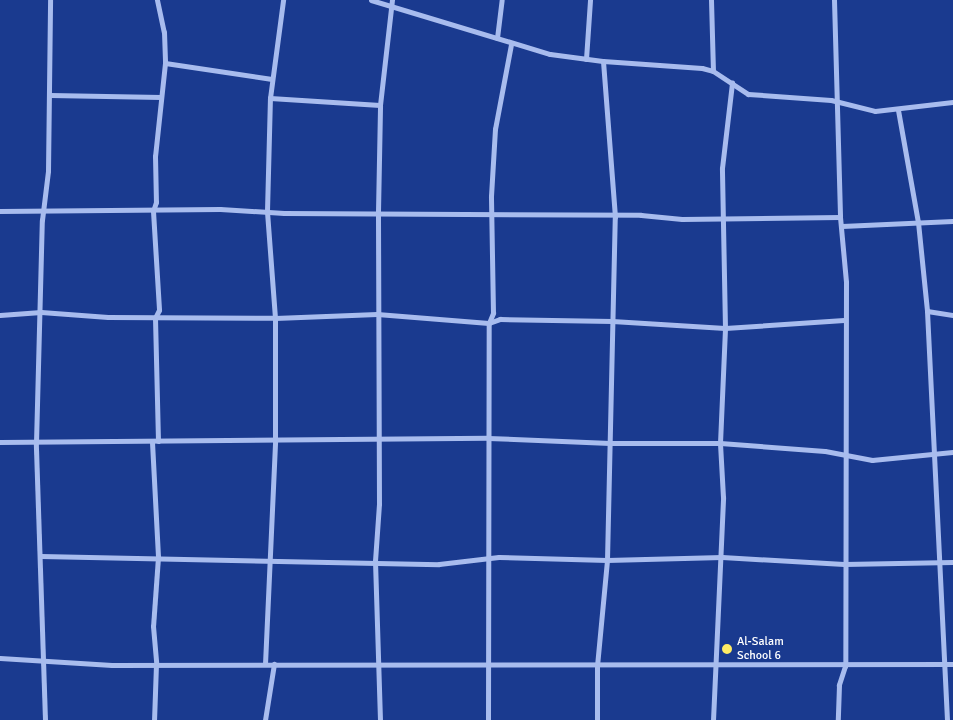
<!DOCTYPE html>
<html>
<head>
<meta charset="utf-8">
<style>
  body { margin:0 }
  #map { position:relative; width:953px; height:720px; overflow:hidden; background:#1a3a8f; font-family:Signika,sans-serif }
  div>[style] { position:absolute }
  .street>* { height:5px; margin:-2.5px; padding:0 2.5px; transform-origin:2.5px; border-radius:2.5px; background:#a8bcee }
  .dots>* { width:14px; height:14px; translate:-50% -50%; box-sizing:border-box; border:2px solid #1a3a8f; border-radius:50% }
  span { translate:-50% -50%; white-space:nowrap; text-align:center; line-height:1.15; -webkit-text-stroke:4px #1a3a8f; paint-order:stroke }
  .poi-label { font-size:12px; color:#fff }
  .left { translate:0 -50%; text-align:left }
</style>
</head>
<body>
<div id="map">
  <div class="street">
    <i style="left:157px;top:0;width:33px;rotate:78deg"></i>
    <i style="left:164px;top:32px;width:31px;rotate:88deg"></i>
    <i style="left:165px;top:63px;width:94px;rotate:96.1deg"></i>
    <i style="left:155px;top:156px;width:46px;rotate:88.8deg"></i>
    <i style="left:156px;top:202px;width:9px;rotate:108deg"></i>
    <i style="left:153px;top:211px;width:99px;rotate:86.5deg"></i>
    <i style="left:159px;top:310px;width:9px;rotate:117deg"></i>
    <i style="left:155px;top:318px;width:123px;rotate:88.6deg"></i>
    <i style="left:371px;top:0;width:187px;rotate:16.8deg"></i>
    <i style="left:550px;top:54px;width:53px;rotate:7.5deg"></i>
    <i style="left:603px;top:61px;width:99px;rotate:4deg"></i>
    <i style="left:702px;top:68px;width:11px;rotate:15deg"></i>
    <i style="left:713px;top:71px;width:42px;rotate:33.3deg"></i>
    <i style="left:748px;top:94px;width:83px;rotate:4.1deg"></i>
    <i style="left:831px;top:100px;width:45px;rotate:14deg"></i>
    <i style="left:875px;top:111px;width:79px;rotate:-6.6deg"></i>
    <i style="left:711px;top:0;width:71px;rotate:88.4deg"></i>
    <i style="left:834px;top:0;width:217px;rotate:88.4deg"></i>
    <i style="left:840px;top:217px;width:65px;rotate:84.7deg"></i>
    <i style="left:846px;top:282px;width:384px;rotate:90.1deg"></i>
    <i style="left:845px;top:666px;width:20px;rotate:108deg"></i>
    <i style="left:839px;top:685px;width:35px;rotate:92deg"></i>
    <i style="left:497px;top:38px;width:38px;rotate:-83deg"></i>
    <i style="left:586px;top:59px;width:59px;rotate:-86.1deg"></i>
    <i style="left:165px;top:63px;width:108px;rotate:8.5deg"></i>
    <i style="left:50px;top:95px;width:111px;rotate:1deg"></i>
    <i style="left:270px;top:98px;width:110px;rotate:3.6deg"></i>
    <i style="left:898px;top:110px;width:114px;rotate:79.9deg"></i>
    <i style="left:918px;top:222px;width:89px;rotate:84.2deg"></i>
    <i style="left:927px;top:311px;width:409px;rotate:87.2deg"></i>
    <i style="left:0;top:211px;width:220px;rotate:-0.5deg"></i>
    <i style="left:220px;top:209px;width:64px;rotate:3.6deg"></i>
    <i style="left:284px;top:213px;width:357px;rotate:0.3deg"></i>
    <i style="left:641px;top:215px;width:41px;rotate:5.6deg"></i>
    <i style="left:682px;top:219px;width:158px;rotate:-0.7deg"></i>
    <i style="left:842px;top:226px;width:111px;rotate:-2.6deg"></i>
    <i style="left:927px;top:311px;width:26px;rotate:9deg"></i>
    <i style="left:0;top:315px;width:41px;rotate:-4.2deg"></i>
    <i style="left:41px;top:312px;width:67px;rotate:4.3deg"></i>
    <i style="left:108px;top:317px;width:167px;rotate:0.3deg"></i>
    <i style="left:275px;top:318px;width:102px;rotate:-2.2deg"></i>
    <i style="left:377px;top:314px;width:112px;rotate:4.6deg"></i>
    <i style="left:489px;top:323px;width:12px;rotate:-20deg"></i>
    <i style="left:500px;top:319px;width:112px;rotate:1deg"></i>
    <i style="left:612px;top:321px;width:113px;rotate:3.5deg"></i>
    <i style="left:725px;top:328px;width:119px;rotate:-3.8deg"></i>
    <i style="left:0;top:442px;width:488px;rotate:-0.5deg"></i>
    <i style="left:488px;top:438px;width:122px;rotate:2.3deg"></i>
    <i style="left:610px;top:443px;width:110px"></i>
    <i style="left:720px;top:443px;width:105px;rotate:4.4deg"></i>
    <i style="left:825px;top:451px;width:48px;rotate:10.8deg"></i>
    <i style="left:872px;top:460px;width:81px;rotate:-5.6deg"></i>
    <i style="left:152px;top:442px;width:115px;rotate:87deg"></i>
    <i style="left:158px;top:557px;width:69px;rotate:94.1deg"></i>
    <i style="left:153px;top:626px;width:38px;rotate:85deg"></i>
    <i style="left:156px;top:664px;width:56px;rotate:92deg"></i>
    <i style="left:41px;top:556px;width:398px;rotate:1.2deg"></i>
    <i style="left:439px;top:564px;width:60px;rotate:-6.7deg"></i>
    <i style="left:499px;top:557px;width:108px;rotate:1.6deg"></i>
    <i style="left:607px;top:560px;width:115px;rotate:-1.5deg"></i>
    <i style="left:722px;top:557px;width:122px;rotate:3.3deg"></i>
    <i style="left:844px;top:564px;width:109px;rotate:-1.1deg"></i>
    <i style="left:0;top:658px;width:112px;rotate:3.6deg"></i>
    <i style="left:112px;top:665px;width:841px;rotate:-0.07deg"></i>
    <i style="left:265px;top:664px;width:223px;rotate:-87.4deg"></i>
    <i style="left:275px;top:441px;width:123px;rotate:-90deg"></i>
    <i style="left:275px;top:318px;width:107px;rotate:-94.3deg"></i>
    <i style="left:267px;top:211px;width:113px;rotate:-88.5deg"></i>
    <i style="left:270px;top:98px;width:99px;rotate:-82.4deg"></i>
    <i style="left:45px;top:720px;width:277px;rotate:-91.9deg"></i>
    <i style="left:36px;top:443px;width:223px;rotate:-88.5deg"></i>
    <i style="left:42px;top:220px;width:49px;rotate:-83deg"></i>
    <i style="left:48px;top:171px;width:171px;rotate:-89.3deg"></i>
    <i style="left:265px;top:720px;width:57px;rotate:-80.9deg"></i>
    <i style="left:380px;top:720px;width:159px;rotate:-91.8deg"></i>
    <i style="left:375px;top:561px;width:57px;rotate:-86deg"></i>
    <i style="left:379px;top:504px;width:292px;rotate:-90.2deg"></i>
    <i style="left:378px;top:212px;width:107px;rotate:-88.9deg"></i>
    <i style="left:380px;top:105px;width:106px;rotate:-83.5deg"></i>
    <i style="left:488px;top:720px;width:397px;rotate:-89.9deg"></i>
    <i style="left:489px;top:323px;width:11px;rotate:-68deg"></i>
    <i style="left:493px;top:313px;width:117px;rotate:-91deg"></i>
    <i style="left:491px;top:196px;width:67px;rotate:-86.6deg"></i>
    <i style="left:495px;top:129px;width:86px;rotate:-79.3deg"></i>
    <i style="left:597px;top:720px;width:54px;rotate:-90deg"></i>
    <i style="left:597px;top:666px;width:106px;rotate:-84.6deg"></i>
    <i style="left:607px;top:560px;width:343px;rotate:-88.7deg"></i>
    <i style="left:615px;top:217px;width:156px;rotate:-94.4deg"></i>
    <i style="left:713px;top:720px;width:223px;rotate:-87.4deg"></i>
    <i style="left:723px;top:497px;width:54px;rotate:-93.2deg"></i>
    <i style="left:720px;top:443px;width:115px;rotate:-87.5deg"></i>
    <i style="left:725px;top:328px;width:160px;rotate:-91.1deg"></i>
    <i style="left:722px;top:168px;width:86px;rotate:-83.3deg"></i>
  </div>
  <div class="dots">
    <i style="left:727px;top:649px;background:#ffec65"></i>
  </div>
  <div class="poi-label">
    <span class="left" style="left:737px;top:649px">Al-Salam<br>School 6</span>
  </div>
</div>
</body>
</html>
